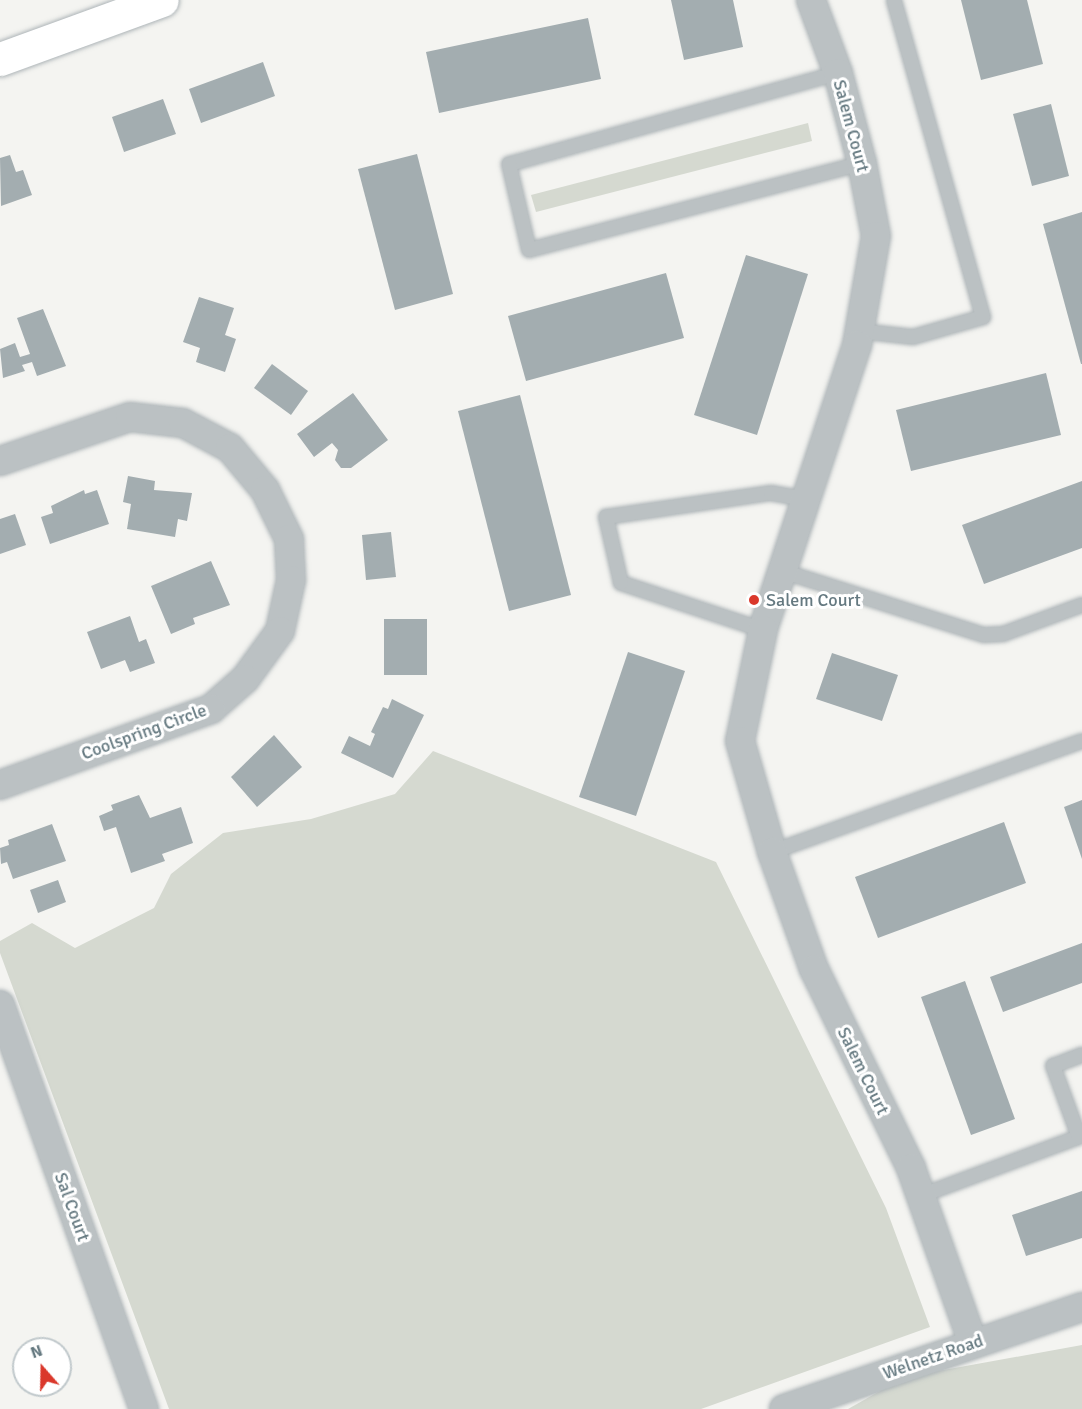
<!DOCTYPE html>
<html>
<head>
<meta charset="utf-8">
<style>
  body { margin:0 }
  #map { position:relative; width:1082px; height:1409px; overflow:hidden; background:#f4f4f1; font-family:Signika,sans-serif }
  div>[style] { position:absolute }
  .green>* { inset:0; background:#d5d9d0 }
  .building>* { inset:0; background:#a3adb0 }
  .roads { filter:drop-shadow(0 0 2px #aeb5b8) drop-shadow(0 0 2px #aeb5b8) }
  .lane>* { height:14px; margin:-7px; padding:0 7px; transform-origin:7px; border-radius:7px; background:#bbc1c3 }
  .street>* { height:28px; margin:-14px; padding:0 14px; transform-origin:14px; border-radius:14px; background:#bbc1c3 }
  .secondary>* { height:33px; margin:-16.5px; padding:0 16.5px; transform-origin:16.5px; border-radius:16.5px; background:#fff }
  .dots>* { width:16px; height:16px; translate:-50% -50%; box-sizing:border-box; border:3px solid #fff; border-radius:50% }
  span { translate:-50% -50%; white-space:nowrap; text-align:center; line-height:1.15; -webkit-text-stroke:6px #fff; paint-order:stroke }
  .street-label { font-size:18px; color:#657980 }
  .poi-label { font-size:18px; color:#657980 }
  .left { translate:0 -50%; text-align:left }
  .north { position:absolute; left:12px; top:1337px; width:60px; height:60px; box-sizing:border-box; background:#fff; border:2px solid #c1c9cc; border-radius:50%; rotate:340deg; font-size:16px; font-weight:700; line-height:24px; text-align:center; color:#657980 }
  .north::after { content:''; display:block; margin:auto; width:21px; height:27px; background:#da382b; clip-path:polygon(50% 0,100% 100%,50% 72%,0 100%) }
</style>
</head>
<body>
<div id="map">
  <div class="green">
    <i style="clip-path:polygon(808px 123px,812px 141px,536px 212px,531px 195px)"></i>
    <i style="clip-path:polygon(433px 751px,716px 862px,886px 1208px,930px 1327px,701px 1409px,169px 1409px,0 953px,0 941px,32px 923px,75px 948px,154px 908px,171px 874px,223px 833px,311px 819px,395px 794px)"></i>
    <i style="clip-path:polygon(1082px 1345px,1082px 1409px,848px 1409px,887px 1387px,927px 1373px)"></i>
  </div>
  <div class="building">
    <i style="clip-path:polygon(671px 0,733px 0,743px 47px,684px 60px)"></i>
    <i style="clip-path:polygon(961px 0,1027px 0,1043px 64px,981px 80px)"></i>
    <i style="clip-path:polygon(588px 18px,601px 79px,439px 113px,426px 52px)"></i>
    <i style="clip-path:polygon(263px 62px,275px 96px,201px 123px,189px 89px)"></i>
    <i style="clip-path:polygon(163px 99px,176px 134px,124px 152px,112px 117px)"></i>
    <i style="clip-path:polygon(1051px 104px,1069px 176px,1032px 186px,1013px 114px)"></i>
    <i style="clip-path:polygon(417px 154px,453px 294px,395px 310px,358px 169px)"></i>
    <i style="clip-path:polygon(10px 155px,16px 172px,23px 170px,32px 195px,1px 206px,0 158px)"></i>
    <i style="clip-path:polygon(1082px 212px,1082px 364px,1081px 364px,1043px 224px)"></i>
    <i style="clip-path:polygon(746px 255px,808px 274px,757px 435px,694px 415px)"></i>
    <i style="clip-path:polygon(666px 273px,684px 338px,526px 381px,508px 316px)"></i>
    <i style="clip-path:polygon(199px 297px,234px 308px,225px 335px,236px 339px,225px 372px,196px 362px,200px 348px,183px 342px)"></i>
    <i style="clip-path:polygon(43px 309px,66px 366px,37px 376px,32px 362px,22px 365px,25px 371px,3px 378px,0 349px,15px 343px,20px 357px,30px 354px,17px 318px)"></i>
    <i style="clip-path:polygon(272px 364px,308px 391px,291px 415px,254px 388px)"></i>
    <i style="clip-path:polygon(1046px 373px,1061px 435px,911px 471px,896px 410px)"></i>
    <i style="clip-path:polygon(353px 393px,388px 440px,351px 468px,341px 468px,335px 460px,338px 450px,332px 443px,314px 457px,297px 434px)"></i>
    <i style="clip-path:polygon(520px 395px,571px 595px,509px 611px,458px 411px)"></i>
    <i style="clip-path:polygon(128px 476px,155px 481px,154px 490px,192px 493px,187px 521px,178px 519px,175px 537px,127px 529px,131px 504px,123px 502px)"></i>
    <i style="clip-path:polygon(1082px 481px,1082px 548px,984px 584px,962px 525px)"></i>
    <i style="clip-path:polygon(84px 490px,85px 494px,97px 490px,109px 524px,50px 544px,41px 517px,53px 513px,51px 506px)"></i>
    <i style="clip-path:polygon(15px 514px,26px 545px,0 554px,0 519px)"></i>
    <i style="clip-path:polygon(391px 532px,396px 577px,366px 580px,362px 535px)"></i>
    <i style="clip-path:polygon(211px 561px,230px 605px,193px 618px,195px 624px,171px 634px,151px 586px)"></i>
    <i style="clip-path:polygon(130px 616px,139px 642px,146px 639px,155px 663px,130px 672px,125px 660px,101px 669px,87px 632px)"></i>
    <i style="clip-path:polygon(384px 619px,427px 619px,427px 675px,384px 675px)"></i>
    <i style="clip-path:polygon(628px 652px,685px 671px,636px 816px,579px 797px)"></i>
    <i style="clip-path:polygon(832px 653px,898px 675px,882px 721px,816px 699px)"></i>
    <i style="clip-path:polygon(392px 699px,424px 715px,393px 778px,341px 753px,349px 736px,370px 746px,375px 734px,371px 732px,383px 707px,388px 709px)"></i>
    <i style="clip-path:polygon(274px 735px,302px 767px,257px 807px,231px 777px)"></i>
    <i style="clip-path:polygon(139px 795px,150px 818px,181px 807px,193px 843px,162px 854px,165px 861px,131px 873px,116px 827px,104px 831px,99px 816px,113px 810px,111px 805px)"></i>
    <i style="clip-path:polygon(1082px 800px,1082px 859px,1064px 807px)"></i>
    <i style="clip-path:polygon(1004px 822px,1026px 883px,878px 938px,855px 877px)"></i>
    <i style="clip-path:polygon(52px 824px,66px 861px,13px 879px,7px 862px,1px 864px,0 848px,9px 845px,8px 840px)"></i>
    <i style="clip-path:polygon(58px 880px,66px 902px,38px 913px,30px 890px)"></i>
    <i style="clip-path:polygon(1082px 943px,1082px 983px,1003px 1012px,990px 977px)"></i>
    <i style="clip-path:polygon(965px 981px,1015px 1119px,971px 1135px,921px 997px)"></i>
    <i style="clip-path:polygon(1082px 1191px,1082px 1238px,1026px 1256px,1012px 1215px)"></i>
  </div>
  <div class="roads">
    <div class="lane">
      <i style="left:838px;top:73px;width:341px;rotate:164.5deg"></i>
      <i style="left:509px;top:164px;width:88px;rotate:76.9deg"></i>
      <i style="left:529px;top:250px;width:344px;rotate:-14.6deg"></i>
      <i style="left:859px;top:331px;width:54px;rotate:6.3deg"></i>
      <i style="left:913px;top:337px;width:73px;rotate:-15.9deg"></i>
      <i style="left:983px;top:317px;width:329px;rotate:-105.7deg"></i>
      <i style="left:782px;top:571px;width:212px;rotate:17.6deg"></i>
      <i style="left:984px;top:635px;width:19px;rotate:-3deg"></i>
      <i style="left:1003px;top:634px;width:84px;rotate:-20.2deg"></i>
      <i style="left:763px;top:630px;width:150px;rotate:-161.7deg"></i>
      <i style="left:621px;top:583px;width:68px;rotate:-102.8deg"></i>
      <i style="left:606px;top:517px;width:167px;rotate:-8.3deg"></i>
      <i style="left:771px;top:493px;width:36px;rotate:10deg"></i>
      <i style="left:772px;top:852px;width:329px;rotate:-19.7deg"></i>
      <i style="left:920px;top:1196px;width:170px;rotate:-20.4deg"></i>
      <i style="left:1079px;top:1137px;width:76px;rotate:-110.1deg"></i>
      <i style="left:1053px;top:1066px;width:31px;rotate:-21deg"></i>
    </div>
    <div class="street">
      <i style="left:811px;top:0;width:78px;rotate:69.7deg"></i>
      <i style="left:838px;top:73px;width:93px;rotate:75.1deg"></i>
      <i style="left:862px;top:163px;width:74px;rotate:79.1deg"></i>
      <i style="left:876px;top:236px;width:111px;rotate:99.9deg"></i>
      <i style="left:857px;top:345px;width:300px;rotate:108.3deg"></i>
      <i style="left:763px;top:630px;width:113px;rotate:101.7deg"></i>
      <i style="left:740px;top:741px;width:116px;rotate:73.9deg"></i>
      <i style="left:772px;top:852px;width:124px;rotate:70.3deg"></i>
      <i style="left:814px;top:969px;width:221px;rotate:64deg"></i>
      <i style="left:911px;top:1168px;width:186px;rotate:70.5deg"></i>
      <i style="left:0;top:461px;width:137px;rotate:-18.7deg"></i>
      <i style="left:130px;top:417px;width:53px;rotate:6.5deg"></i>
      <i style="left:183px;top:423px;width:53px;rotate:28deg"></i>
      <i style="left:230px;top:448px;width:55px;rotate:50.2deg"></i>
      <i style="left:265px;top:490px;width:55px;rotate:63.9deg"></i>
      <i style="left:289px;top:539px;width:41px;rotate:87.2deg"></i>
      <i style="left:291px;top:580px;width:52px;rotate:102.2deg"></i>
      <i style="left:280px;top:631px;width:59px;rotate:126.1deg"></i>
      <i style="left:245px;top:679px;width:45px;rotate:138.6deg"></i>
      <i style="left:211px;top:709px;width:224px;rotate:160.2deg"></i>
      <i style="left:0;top:1005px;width:429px;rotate:70.4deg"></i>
      <i style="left:784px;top:1409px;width:315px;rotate:-18.9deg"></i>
    </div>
    <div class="secondary">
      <i style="left:0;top:59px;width:172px;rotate:-20deg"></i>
    </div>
  </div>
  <div class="dots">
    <i style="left:754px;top:600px;background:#da382b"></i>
  </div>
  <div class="street-label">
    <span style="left:851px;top:126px;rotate:75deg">Salem Court</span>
    <span style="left:144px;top:732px;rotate:-20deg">Coolspring Circle</span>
    <span style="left:863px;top:1071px;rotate:64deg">Salem Court</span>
    <span style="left:72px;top:1207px;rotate:70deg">Sal Court</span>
    <span style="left:933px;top:1357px;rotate:-19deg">Welnetz Road</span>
  </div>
  <div class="poi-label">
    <span class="left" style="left:766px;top:600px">Salem Court</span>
  </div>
  <div class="north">N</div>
</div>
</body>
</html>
